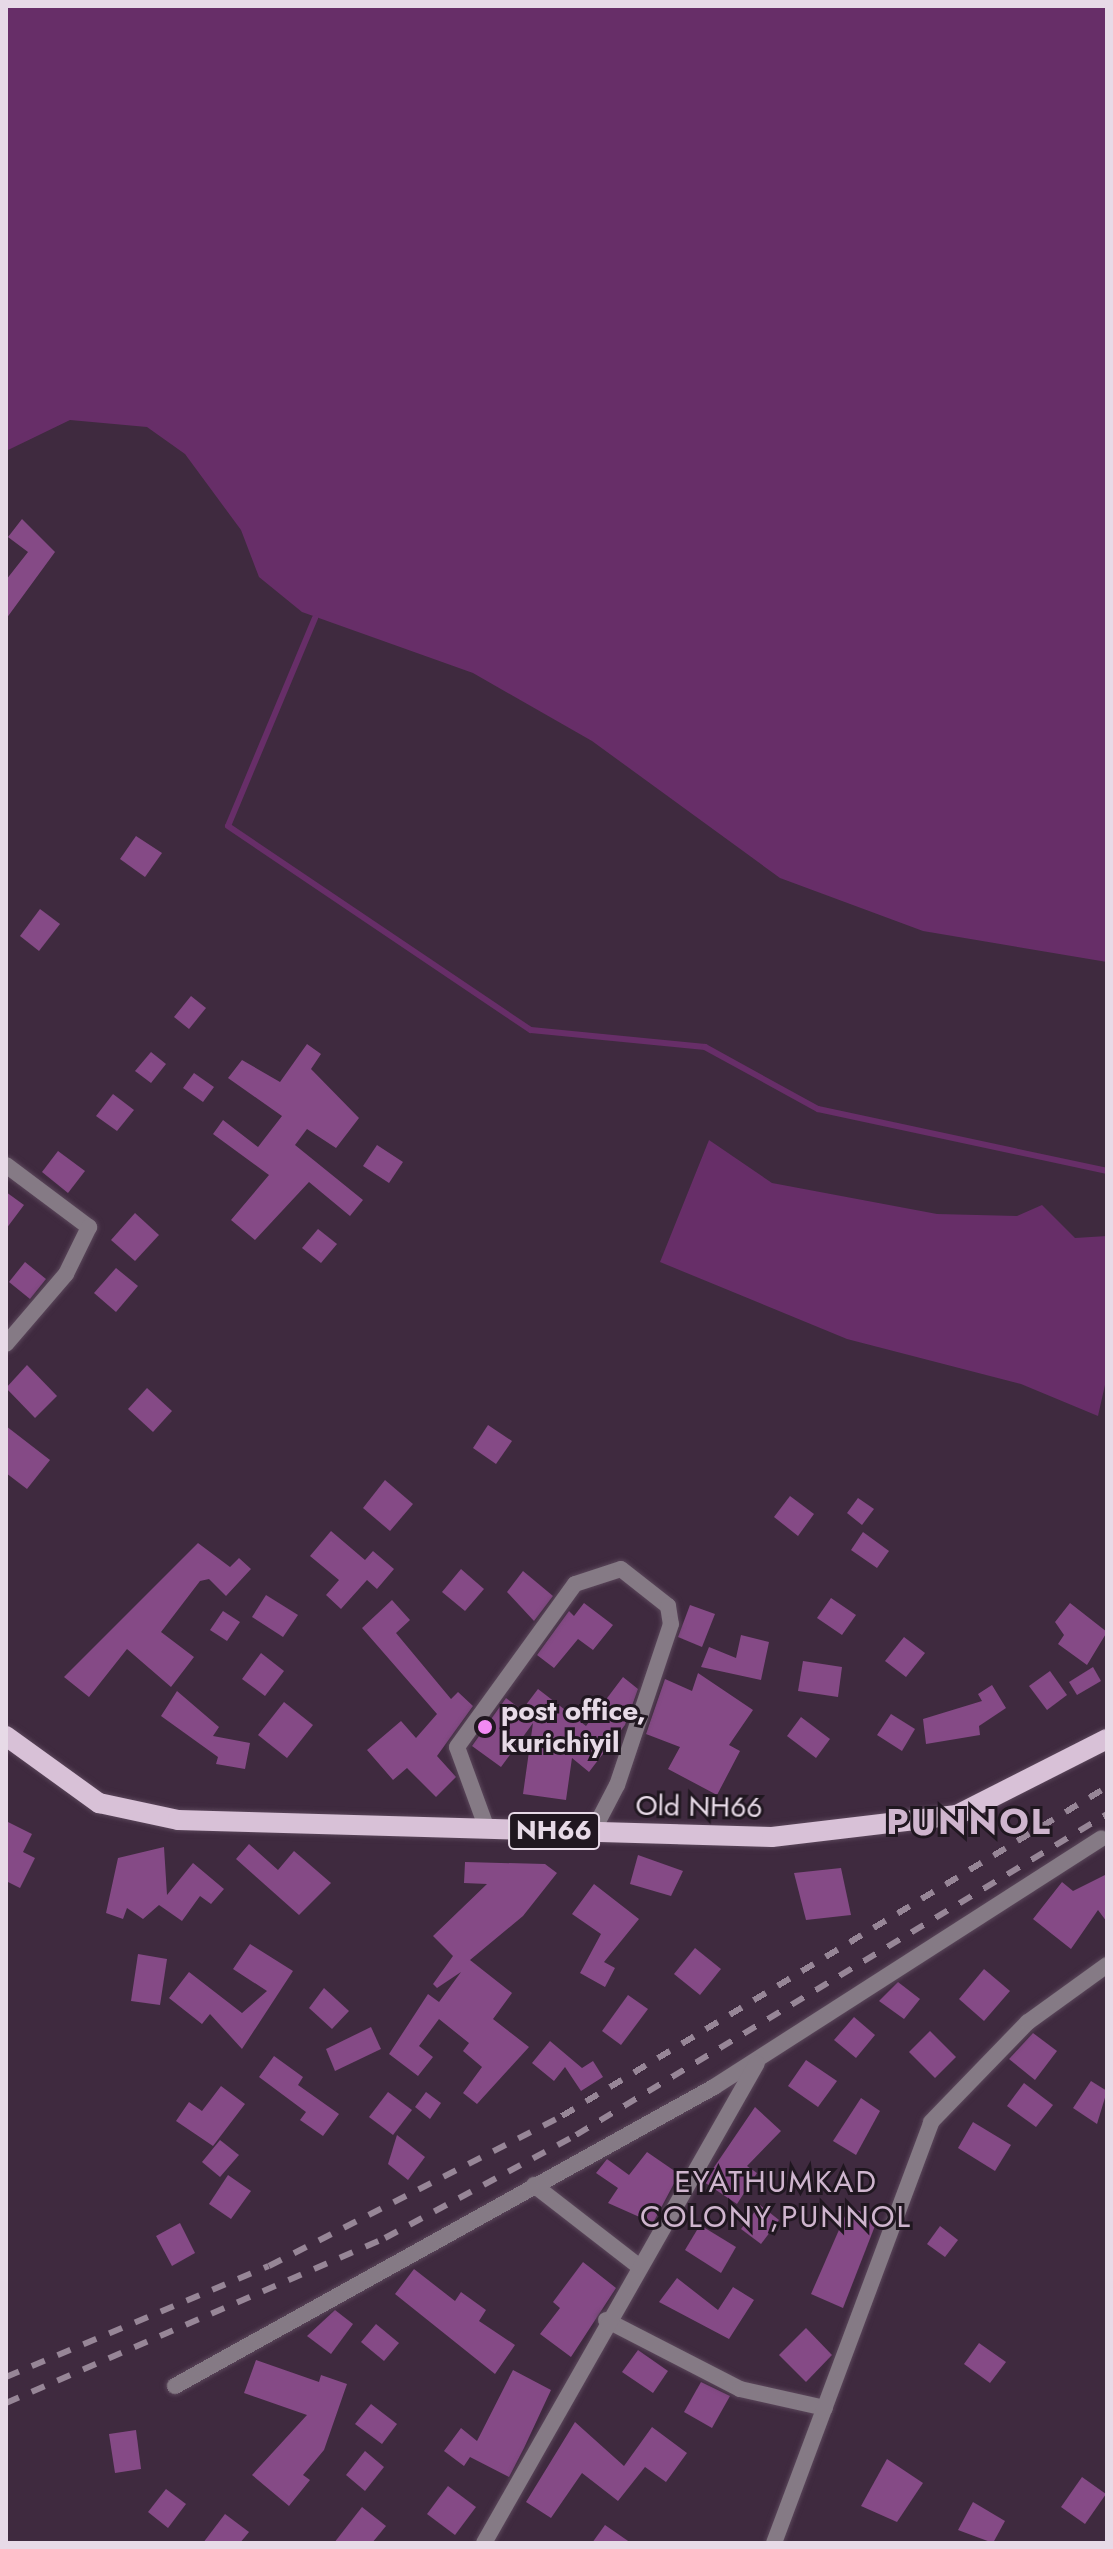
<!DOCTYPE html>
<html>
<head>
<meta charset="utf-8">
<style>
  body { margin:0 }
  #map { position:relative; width:1113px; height:2549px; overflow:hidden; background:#3f2a3f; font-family:Jost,sans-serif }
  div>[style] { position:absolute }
  .water>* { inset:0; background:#672e68 }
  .stream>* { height:6px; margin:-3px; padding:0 3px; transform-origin:3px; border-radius:3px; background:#672e68 }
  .building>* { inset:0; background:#854a86 }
  .roads { filter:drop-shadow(0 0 2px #5a465a) drop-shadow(0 0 2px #5a465a) }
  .minor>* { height:16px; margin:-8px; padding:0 8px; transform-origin:8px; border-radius:8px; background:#857a85 }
  .primary>* { height:20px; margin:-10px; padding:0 10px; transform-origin:10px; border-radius:10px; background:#d8c1d7 }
  .rail>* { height:6px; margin-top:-3px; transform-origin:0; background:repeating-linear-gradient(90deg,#978697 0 14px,transparent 0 28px) }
  .dots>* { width:22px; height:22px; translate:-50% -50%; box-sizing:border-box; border:4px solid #201720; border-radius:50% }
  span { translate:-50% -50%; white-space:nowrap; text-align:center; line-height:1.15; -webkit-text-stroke:6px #201720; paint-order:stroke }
  .shield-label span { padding:2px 6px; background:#201720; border:2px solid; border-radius:6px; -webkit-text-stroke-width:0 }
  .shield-label { font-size:26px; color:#e7dae7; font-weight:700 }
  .poi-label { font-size:28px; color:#e7dae7; font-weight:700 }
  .left { translate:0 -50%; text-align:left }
  .street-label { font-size:28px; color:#e7dae7 }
  .neighbourhood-label { font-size:30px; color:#cfb5ce; letter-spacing:2px }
  .district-label { font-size:36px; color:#cfb5ce; font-weight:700; letter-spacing:2px }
  .frame { position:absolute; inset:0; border:8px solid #e7dae7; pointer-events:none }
</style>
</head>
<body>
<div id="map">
  <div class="water">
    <i style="clip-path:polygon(6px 6px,1107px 6px,1107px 962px,923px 931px,780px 878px,592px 741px,473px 673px,302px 612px,259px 577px,241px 530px,185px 454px,147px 427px,70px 420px,6px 451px)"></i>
    <i style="clip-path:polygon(709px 1140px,772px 1183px,937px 1214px,1017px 1216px,1042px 1205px,1075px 1238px,1107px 1236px,1107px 1376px,1098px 1416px,1021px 1384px,847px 1339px,660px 1262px)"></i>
  </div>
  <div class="stream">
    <i style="left:315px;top:618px;width:225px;rotate:112.7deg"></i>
    <i style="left:228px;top:826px;width:365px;rotate:34deg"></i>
    <i style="left:531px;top:1030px;width:175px;rotate:5.6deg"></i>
    <i style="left:705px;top:1047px;width:129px;rotate:28.8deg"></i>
    <i style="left:818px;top:1109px;width:296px;rotate:12.1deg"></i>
  </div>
  <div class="building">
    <i style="clip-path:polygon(22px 519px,55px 552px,6px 619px,6px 580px,28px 552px,8px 537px)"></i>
    <i style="clip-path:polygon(136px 836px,162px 853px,145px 877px,120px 859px)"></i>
    <i style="clip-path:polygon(40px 909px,60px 924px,39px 951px,20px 936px)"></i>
    <i style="clip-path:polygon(191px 996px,206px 1008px,189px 1029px,174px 1017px)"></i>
    <i style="clip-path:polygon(307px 1044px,321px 1054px,311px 1069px,359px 1118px,336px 1148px,307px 1129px,295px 1145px,363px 1200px,350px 1216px,309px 1182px,255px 1240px,231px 1220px,269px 1175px,213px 1134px,223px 1120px,258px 1147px,282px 1116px,228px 1078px,242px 1060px,280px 1082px)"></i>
    <i style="clip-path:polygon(151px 1052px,166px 1064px,151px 1083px,135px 1071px)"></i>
    <i style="clip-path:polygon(194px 1073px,214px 1087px,203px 1102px,183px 1088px)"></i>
    <i style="clip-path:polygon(113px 1094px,134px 1110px,117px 1131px,96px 1116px)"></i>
    <i style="clip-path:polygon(377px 1145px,403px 1162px,389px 1183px,363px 1166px)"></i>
    <i style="clip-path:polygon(58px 1151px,85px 1171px,68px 1193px,42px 1172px)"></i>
    <i style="clip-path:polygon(6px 1192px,24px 1205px,6px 1229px)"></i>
    <i style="clip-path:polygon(135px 1213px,159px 1235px,135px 1261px,111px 1240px)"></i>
    <i style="clip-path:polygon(318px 1229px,337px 1244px,321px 1263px,302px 1248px)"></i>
    <i style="clip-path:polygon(25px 1262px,46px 1279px,30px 1299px,9px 1282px)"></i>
    <i style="clip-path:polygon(116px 1268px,138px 1286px,116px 1312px,94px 1293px)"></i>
    <i style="clip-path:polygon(27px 1365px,57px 1396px,35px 1418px,6px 1388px)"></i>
    <i style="clip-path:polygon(147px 1388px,172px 1411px,153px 1432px,128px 1409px)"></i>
    <i style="clip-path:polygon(488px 1425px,512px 1441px,496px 1464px,473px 1448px)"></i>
    <i style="clip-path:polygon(6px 1426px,50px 1460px,27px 1489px,6px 1473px)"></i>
    <i style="clip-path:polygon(385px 1480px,413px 1504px,390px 1531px,363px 1508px)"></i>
    <i style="clip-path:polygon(790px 1496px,814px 1514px,798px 1536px,774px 1517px)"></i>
    <i style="clip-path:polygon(858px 1498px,874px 1509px,862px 1525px,847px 1513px)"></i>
    <i style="clip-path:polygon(331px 1531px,365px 1560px,373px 1551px,394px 1569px,377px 1589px,367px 1580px,341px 1609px,326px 1595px,339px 1580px,310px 1556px)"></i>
    <i style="clip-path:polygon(863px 1532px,889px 1551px,877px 1568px,851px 1550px)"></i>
    <i style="clip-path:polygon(198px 1543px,230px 1567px,239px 1558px,251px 1569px,226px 1596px,209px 1579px,200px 1581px,161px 1632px,194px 1657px,171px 1687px,127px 1649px,89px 1697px,64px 1677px)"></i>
    <i style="clip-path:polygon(461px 1569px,484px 1589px,465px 1611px,442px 1592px)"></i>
    <i style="clip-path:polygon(523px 1571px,553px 1596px,534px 1621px,507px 1592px)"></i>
    <i style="clip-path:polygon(266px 1595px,298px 1615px,283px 1637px,252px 1617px)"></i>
    <i style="clip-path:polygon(831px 1598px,856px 1615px,842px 1635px,817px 1618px)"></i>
    <i style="clip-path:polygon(392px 1600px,410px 1620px,396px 1633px,451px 1699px,458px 1692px,473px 1706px,437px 1756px,456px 1777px,436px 1797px,407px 1768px,393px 1780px,367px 1750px,401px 1721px,416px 1738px,437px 1714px,362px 1628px)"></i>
    <i style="clip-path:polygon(584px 1603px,613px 1625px,593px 1650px,578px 1639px,554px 1668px,537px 1655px,569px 1611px,574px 1616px)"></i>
    <i style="clip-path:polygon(1070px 1603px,1107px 1632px,1087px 1665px,1058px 1644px,1064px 1635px,1055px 1622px)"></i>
    <i style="clip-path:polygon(690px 1605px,715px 1614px,702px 1647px,678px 1637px)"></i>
    <i style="clip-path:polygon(223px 1611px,240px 1622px,227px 1641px,210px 1630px)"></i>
    <i style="clip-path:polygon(741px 1635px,769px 1642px,761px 1680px,701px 1667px,709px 1647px,736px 1658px)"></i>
    <i style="clip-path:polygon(904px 1637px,925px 1653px,906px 1677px,885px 1661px)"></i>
    <i style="clip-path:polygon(261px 1653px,284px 1671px,265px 1696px,242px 1679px)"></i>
    <i style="clip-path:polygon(803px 1661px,842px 1667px,838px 1697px,798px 1691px)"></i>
    <i style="clip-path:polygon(1093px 1667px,1101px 1681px,1077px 1695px,1069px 1682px)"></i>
    <i style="clip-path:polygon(1050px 1671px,1067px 1695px,1047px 1710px,1029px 1686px)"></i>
    <i style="clip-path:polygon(698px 1673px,753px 1710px,729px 1745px,740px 1751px,717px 1795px,668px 1769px,680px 1747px,646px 1734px,665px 1679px,692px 1691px)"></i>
    <i style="clip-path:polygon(623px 1677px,638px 1689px,625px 1725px,589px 1772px,572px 1758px,566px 1800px,523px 1794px,533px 1723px,501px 1767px,472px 1746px,506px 1698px,522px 1710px,538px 1689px,586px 1726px)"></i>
    <i style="clip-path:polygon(992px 1685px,1006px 1708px,979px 1726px,980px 1735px,926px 1744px,923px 1719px,982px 1701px,978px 1694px)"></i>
    <i style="clip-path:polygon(177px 1691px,219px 1727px,213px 1736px,250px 1743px,245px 1769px,216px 1764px,218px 1757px,161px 1716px)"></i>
    <i style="clip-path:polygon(284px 1702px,313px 1725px,287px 1758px,258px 1735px)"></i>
    <i style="clip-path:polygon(891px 1714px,915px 1729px,902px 1751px,877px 1735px)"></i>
    <i style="clip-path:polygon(801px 1717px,830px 1739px,816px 1758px,787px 1736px)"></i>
    <i style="clip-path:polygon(6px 1821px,32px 1834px,23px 1852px,35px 1858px,20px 1888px,6px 1881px)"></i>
    <i style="clip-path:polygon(249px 1844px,278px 1870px,294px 1851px,331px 1883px,299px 1915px,236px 1859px)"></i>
    <i style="clip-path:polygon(164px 1847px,167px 1895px,193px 1863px,224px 1889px,211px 1904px,200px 1896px,182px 1921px,159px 1905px,143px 1919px,127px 1908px,123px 1919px,106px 1913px,118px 1858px)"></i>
    <i style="clip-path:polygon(638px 1855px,683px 1871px,671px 1896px,630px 1884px)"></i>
    <i style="clip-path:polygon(465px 1862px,545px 1864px,557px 1873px,523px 1916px,470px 1960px,512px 1993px,493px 2019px,529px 2047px,477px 2104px,463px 2093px,482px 2067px,463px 2051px,469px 2043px,439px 2019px,419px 2046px,433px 2057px,418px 2076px,389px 2054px,428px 1994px,439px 2002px,461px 1972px,437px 1988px,433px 1984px,453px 1956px,433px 1936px,487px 1884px,464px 1883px)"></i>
    <i style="clip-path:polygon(841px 1868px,851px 1915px,806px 1920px,794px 1873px)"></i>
    <i style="clip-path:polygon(1107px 1874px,1107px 1922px,1098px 1910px,1071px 1949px,1033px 1919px,1062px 1882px,1073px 1891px)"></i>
    <i style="clip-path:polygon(594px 1884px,639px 1919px,604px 1962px,615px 1968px,605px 1987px,580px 1973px,601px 1934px,572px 1914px)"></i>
    <i style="clip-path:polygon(250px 1944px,293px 1971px,242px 2049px,210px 2014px,202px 2024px,169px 1998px,189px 1972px,242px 2013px,267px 1991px,233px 1969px)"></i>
    <i style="clip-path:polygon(695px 1948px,721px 1969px,700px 1995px,674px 1974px)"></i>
    <i style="clip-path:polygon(138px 1954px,167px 1959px,160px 2005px,131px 2001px)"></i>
    <i style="clip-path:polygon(984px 1969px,1010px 1991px,984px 2021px,959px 1999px)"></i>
    <i style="clip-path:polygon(898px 1982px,920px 1999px,904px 2019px,879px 2001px)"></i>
    <i style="clip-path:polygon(324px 1988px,349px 2011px,332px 2029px,309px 2008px)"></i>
    <i style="clip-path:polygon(628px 1995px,648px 2009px,621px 2045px,602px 2031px)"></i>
    <i style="clip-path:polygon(854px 2017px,875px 2035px,856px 2058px,834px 2040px)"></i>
    <i style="clip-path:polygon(371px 2027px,381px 2049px,335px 2071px,326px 2049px)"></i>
    <i style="clip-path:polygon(930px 2031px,956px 2057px,935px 2078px,909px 2052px)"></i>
    <i style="clip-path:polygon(1033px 2033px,1057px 2051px,1035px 2080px,1009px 2059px)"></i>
    <i style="clip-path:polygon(550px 2041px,582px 2068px,593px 2061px,603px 2077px,581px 2091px,565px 2067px,554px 2081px,532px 2063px)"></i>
    <i style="clip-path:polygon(274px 2056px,303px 2077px,298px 2085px,339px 2114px,323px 2136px,300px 2120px,306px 2112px,259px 2077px)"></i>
    <i style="clip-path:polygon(806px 2060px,837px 2081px,818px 2107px,788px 2086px)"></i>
    <i style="clip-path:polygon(1091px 2081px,1107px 2091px,1097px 2124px,1073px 2108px)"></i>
    <i style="clip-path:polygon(1024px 2083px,1053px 2105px,1036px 2127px,1007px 2106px)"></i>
    <i style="clip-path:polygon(221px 2086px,245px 2104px,213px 2146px,176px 2121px,189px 2102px,202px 2111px)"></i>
    <i style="clip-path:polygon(388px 2092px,412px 2110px,393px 2135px,369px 2117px)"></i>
    <i style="clip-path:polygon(426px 2092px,441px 2103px,430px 2119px,415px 2107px)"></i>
    <i style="clip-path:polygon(861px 2098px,880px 2111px,856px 2155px,833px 2141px)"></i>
    <i style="clip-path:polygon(755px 2107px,781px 2131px,747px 2166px,757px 2173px,737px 2204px,704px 2182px)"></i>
    <i style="clip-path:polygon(973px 2122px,1011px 2145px,995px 2171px,958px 2148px)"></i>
    <i style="clip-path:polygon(397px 2135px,425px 2157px,408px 2180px,388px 2164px)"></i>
    <i style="clip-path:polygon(220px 2140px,239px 2155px,220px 2177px,202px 2162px)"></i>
    <i style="clip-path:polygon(647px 2152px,679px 2174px,653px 2223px,608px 2203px,618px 2188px,596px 2173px,607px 2159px,629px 2175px)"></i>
    <i style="clip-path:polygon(228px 2175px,251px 2191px,231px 2219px,209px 2204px)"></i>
    <i style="clip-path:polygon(760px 2205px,779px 2220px,761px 2244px,741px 2229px)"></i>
    <i style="clip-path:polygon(849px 2207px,878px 2218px,843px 2308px,811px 2294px)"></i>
    <i style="clip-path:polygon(180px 2223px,195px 2253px,172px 2266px,156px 2236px)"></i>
    <i style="clip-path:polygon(700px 2225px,736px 2247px,721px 2273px,685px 2250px)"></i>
    <i style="clip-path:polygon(940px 2226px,958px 2240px,945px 2257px,927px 2244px)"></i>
    <i style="clip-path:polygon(583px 2262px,616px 2288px,571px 2357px,540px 2334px,560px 2308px,553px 2302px)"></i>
    <i style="clip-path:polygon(414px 2269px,455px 2301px,461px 2292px,486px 2310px,479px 2321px,515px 2345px,495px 2374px,395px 2294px)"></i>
    <i style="clip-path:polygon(677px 2278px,718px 2310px,733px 2287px,754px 2300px,729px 2339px,659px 2302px)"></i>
    <i style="clip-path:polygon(335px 2310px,353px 2324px,331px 2354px,307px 2336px)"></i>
    <i style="clip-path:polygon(376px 2324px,399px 2343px,384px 2361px,361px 2342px)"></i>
    <i style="clip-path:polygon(806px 2328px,832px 2355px,806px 2382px,779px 2355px)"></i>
    <i style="clip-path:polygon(979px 2343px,1006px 2362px,990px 2383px,964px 2364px)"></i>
    <i style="clip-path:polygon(638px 2350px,668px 2371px,653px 2393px,622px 2372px)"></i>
    <i style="clip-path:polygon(256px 2360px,319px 2382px,321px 2375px,347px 2384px,324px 2450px,303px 2475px,310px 2480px,289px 2506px,252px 2475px,307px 2415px,244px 2393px)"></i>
    <i style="clip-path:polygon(513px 2370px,551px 2390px,524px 2448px,509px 2477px,470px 2457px,464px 2466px,444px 2451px,461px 2428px,477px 2441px)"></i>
    <i style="clip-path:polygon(701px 2382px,730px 2396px,712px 2428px,684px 2412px)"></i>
    <i style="clip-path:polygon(371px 2404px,397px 2424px,382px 2444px,355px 2424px)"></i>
    <i style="clip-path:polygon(575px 2422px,624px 2466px,652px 2427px,687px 2453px,666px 2482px,645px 2467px,618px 2501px,582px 2473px,551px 2518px,526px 2502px)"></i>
    <i style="clip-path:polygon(136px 2430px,141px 2469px,115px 2473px,109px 2434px)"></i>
    <i style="clip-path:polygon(365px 2451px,384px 2467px,365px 2491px,346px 2475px)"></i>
    <i style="clip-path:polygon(887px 2459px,923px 2483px,897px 2522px,861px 2506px)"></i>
    <i style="clip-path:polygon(1082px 2477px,1106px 2494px,1085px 2524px,1061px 2507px)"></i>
    <i style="clip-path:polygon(448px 2486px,476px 2507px,455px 2535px,427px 2514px)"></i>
    <i style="clip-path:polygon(166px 2489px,186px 2504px,168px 2528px,148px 2512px)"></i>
    <i style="clip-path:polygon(973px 2502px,1005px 2521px,993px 2543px,958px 2530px)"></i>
    <i style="clip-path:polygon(362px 2507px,386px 2526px,372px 2543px,334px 2543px)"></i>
    <i style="clip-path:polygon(225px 2514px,249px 2532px,240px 2543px,203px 2543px)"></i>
    <i style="clip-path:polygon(605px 2525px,631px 2543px,592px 2543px)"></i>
  </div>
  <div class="roads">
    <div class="minor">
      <i style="left:6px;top:1165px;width:104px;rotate:36.8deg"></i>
      <i style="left:89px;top:1227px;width:52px;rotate:116.1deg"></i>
      <i style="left:66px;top:1274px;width:92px;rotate:130.6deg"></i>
      <i style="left:487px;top:1829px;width:87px;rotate:-110.1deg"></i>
      <i style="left:457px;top:1747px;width:201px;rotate:-54.1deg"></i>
      <i style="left:575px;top:1584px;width:48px;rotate:-18.1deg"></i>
      <i style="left:621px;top:1569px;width:60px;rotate:38.2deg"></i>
      <i style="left:668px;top:1606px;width:18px;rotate:81deg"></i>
      <i style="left:671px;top:1624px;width:170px;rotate:108.5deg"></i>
      <i style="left:617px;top:1785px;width:54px;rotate:117.5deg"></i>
      <i style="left:534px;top:2185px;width:130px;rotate:37.8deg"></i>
      <i style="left:606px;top:2320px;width:151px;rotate:27.2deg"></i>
      <i style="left:740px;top:2389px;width:87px;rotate:12.6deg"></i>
      <i style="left:175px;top:2386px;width:616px;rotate:-29.02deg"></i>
      <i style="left:714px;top:2087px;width:460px;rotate:-32.7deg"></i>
      <i style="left:484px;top:2543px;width:552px;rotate:-60.37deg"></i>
      <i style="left:774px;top:2543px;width:449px;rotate:-69.5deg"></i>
      <i style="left:931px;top:2122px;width:139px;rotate:-45.9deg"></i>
      <i style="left:1028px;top:2022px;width:97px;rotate:-35.8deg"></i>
    </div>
    <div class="primary">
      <i style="left:6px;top:1736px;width:115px;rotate:35.8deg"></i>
      <i style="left:99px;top:1803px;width:81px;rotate:12.1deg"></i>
      <i style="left:178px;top:1820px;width:594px;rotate:1.64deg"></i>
      <i style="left:772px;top:1837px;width:186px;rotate:-6.8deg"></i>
      <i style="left:957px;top:1815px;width:168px;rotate:-26.9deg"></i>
    </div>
  </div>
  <div class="rail">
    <i style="left:6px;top:2377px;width:285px;rotate:-22.9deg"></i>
    <i style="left:269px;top:2266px;width:329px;rotate:-27.1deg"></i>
    <i style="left:562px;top:2116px;width:637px;rotate:-31.12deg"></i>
    <i style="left:6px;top:2403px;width:413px;rotate:-23.5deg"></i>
    <i style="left:385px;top:2238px;width:217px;rotate:-28.3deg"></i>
    <i style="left:576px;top:2135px;width:620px;rotate:-31.15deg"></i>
  </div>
  <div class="dots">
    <i style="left:485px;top:1727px;background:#f28af3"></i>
  </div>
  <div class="shield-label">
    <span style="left:554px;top:1831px">NH66</span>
  </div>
  <div class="poi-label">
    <span class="left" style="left:501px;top:1727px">post office,<br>kurichiyil</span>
  </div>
  <div class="street-label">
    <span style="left:699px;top:1807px;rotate:1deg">Old NH66</span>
  </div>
  <div class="neighbourhood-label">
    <span style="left:776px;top:2199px">EYATHUMKAD<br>COLONY,PUNNOL</span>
  </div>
  <div class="district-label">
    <span style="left:969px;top:1822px">PUNNOL</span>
  </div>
  <div class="frame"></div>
</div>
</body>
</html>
